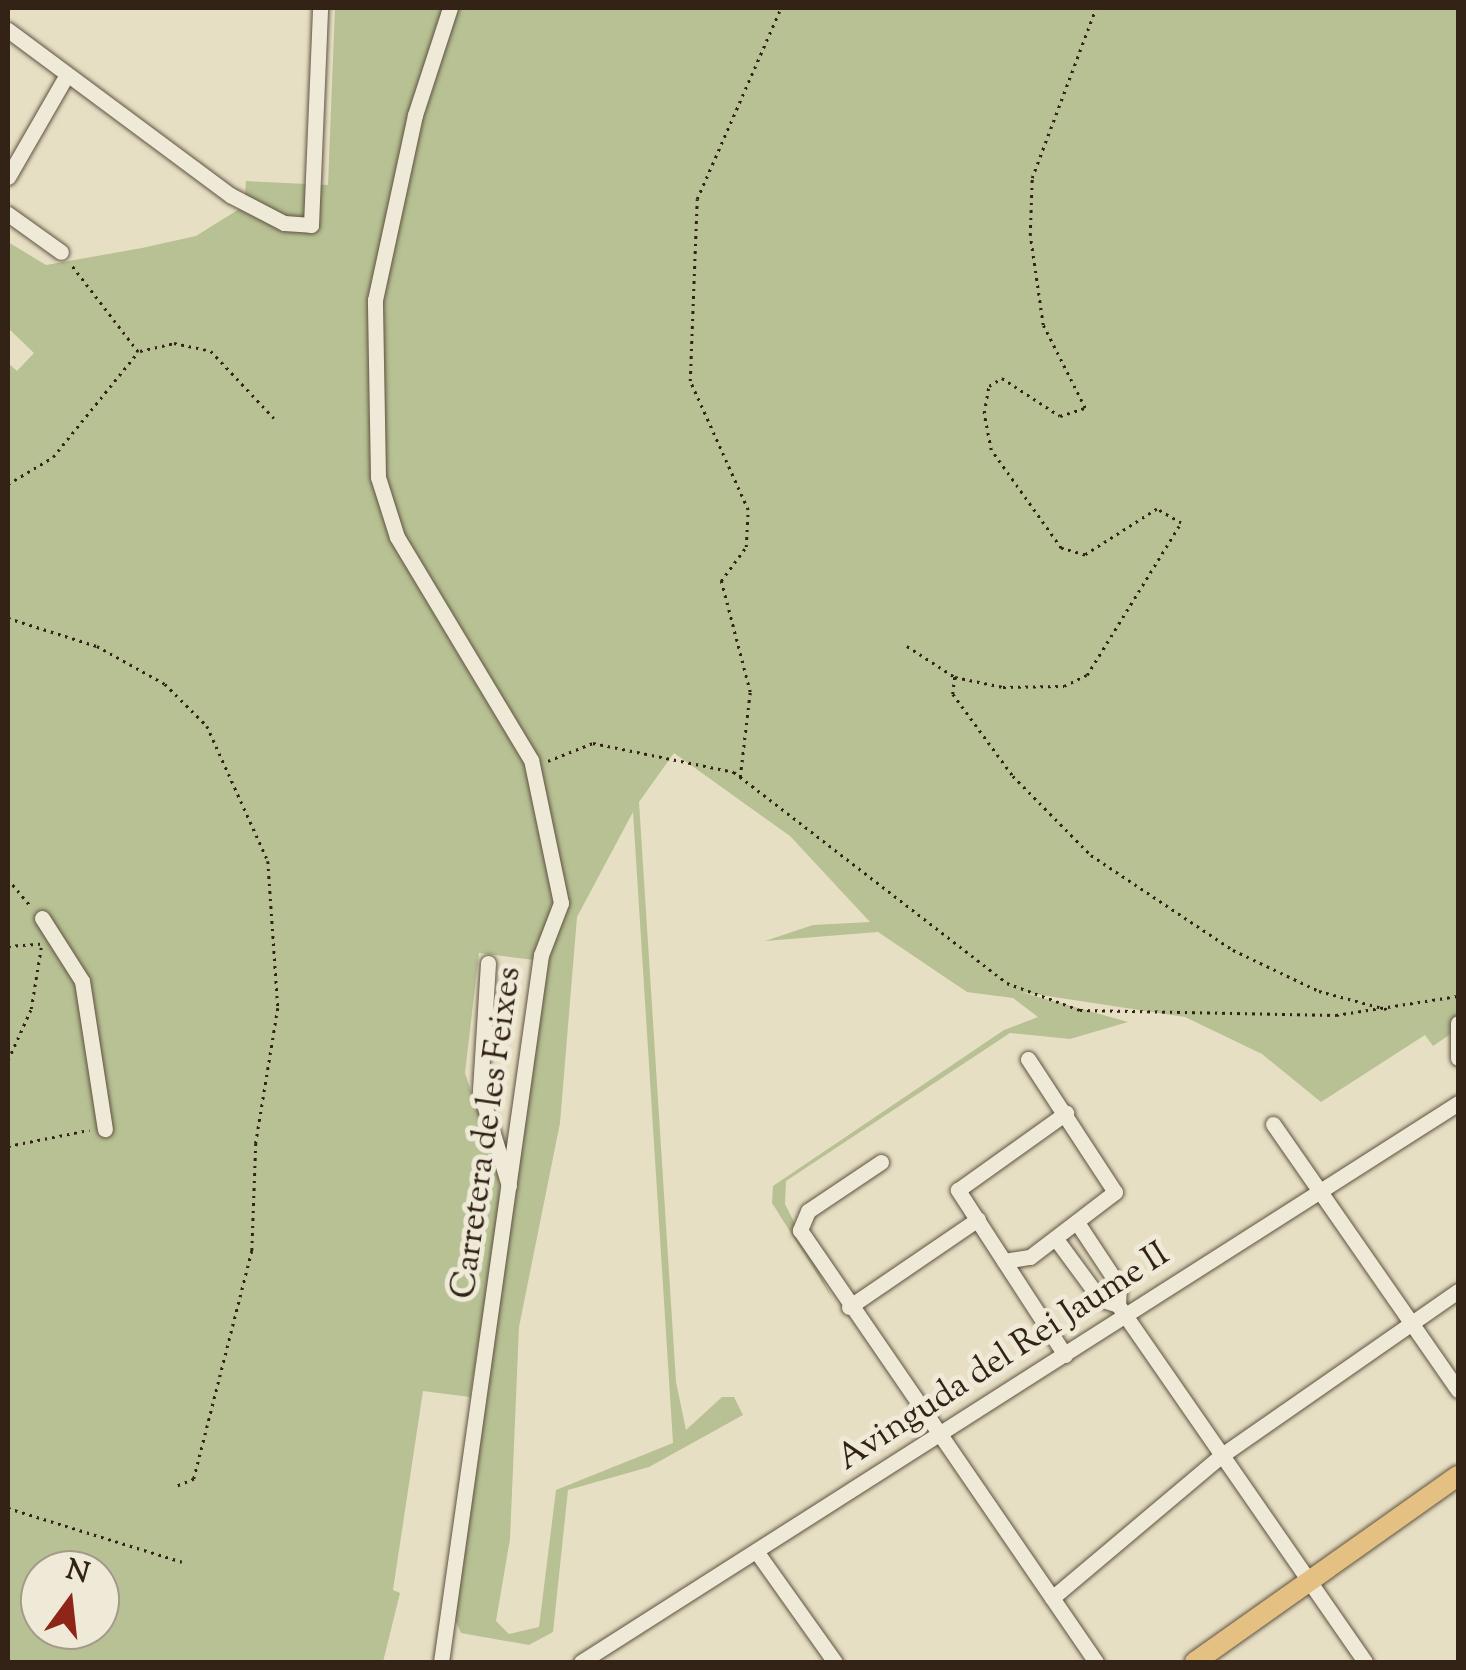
<!DOCTYPE html>
<html>
<head>
<meta charset="utf-8">
<style>
  body { margin:0 }
  #map { position:relative; width:1466px; height:1670px; overflow:hidden; background:#e7dfc3; font-family:"Sorts Mill Goudy",serif }
  div>[style] { position:absolute }
  .green>* { inset:0; background:#b7c193 }
  .path>* { height:2.5px; margin-top:-1.25px; transform-origin:0; background:repeating-linear-gradient(90deg,#322316 0 2.5px,transparent 0 7.5px) }
  .roads { filter:drop-shadow(0 0 2px #5f5241) drop-shadow(0 0 2px #5f5241) }
  .minor>* { height:15px; margin:-7.5px; padding:0 7.5px; transform-origin:7.5px; border-radius:7.5px; background:#efead8 }
  .major>* { height:20px; margin:-10px; padding:0 10px; transform-origin:10px; border-radius:10px; background:#e4c082 }
  span { translate:-50% -50%; white-space:nowrap; text-align:center; line-height:1.15; -webkit-text-stroke:10px #efead8; paint-order:stroke }
  .street-label { font-size:35px; color:#322316 }
  .frame { position:absolute; inset:0; border:10px solid #322316; pointer-events:none }
  .north { position:absolute; left:20px; top:1550px; width:100px; height:100px; box-sizing:border-box; background:#efead8; border:2px solid #a39a8a; border-radius:50%; rotate:15deg; font-size:28px; font-weight:700; line-height:40px; text-align:center; color:#322316 }
  .north::after { content:''; display:block; margin:auto; width:35px; height:45px; background:#8f2418; clip-path:polygon(50% 0,100% 100%,50% 72%,0 100%) }
</style>
</head>
<body>
<div id="map">
  <div class="green">
    <i style="clip-path:polygon(evenodd,335px 8px,1458px 8px,1458px 1029px,1433px 1046px,1425px 1035px,1321px 1102px,1262px 1054px,1185px 1017px,1021px 992px,1128px 1022px,1070px 1039px,1010px 1033px,786px 1181px,785px 1204px,832px 1298px,772px 1203px,773px 1186px,1004px 1030px,1038px 1017px,1013px 998px,967px 992px,878px 932px,765px 941px,813px 925px,870px 922px,790px 836px,674px 753px,639px 802px,676px 1382px,686px 1430px,722px 1397px,734px 1397px,743px 1415px,649px 1467px,568px 1490px,553px 1632px,529px 1645px,461px 1633px,454px 1617px,542px 961px,479px 953px,465px 1073px,499px 1174px,500px 1210px,470px 1397px,423px 1391px,393px 1590px,400px 1593px,383px 1662px,8px 1662px,8px 363px,17px 371px,34px 353px,8px 328px,8px 242px,46px 265px,142px 248px,196px 236px,244px 206px,246px 181px,328px 185px,335px 8px,633px 812px,673px 1443px,556px 1490px,539px 1627px,509px 1634px,496px 1621px,510px 1539px,519px 1327px,560px 1123px,577px 917px,633px 812px,335px 8px,40px 1570px,100px 1570px,100px 1630px,40px 1630px,40px 1570px)"></i>
  </div>
  <div class="path">
    <i style="left:140px;top:351px;width:35px;rotate:-13deg"></i>
    <i style="left:174px;top:343px;width:38px;rotate:12deg"></i>
    <i style="left:211px;top:351px;width:92px;rotate:46.8deg"></i>
    <i style="left:8px;top:484px;width:52px;rotate:-31deg"></i>
    <i style="left:53px;top:457px;width:135px;rotate:-51deg"></i>
    <i style="left:138px;top:352px;width:110px;rotate:-127.6deg"></i>
    <i style="left:8px;top:618px;width:93px;rotate:17.5deg"></i>
    <i style="left:97px;top:646px;width:78px;rotate:29.2deg"></i>
    <i style="left:165px;top:684px;width:59px;rotate:45deg"></i>
    <i style="left:207px;top:726px;width:148px;rotate:65.7deg"></i>
    <i style="left:268px;top:861px;width:147px;rotate:86.1deg"></i>
    <i style="left:278px;top:1008px;width:137px;rotate:99.3deg"></i>
    <i style="left:256px;top:1143px;width:108px;rotate:92.1deg"></i>
    <i style="left:252px;top:1251px;width:235px;rotate:104.3deg"></i>
    <i style="left:194px;top:1479px;width:21px;rotate:157deg"></i>
    <i style="left:907px;top:646px;width:57px;rotate:32.9deg"></i>
    <i style="left:955px;top:677px;width:17px;rotate:97deg"></i>
    <i style="left:953px;top:694px;width:102px;rotate:53.8deg"></i>
    <i style="left:1013px;top:776px;width:111px;rotate:45.4deg"></i>
    <i style="left:1091px;top:855px;width:171px;rotate:33.8deg"></i>
    <i style="left:1233px;top:950px;width:95px;rotate:25.5deg"></i>
    <i style="left:1319px;top:991px;width:73px;rotate:15deg"></i>
    <i style="left:955px;top:677px;width:49px;rotate:11.8deg"></i>
    <i style="left:1003px;top:687px;width:61px;rotate:-0.9deg"></i>
    <i style="left:1064px;top:686px;width:25px;rotate:-26deg"></i>
    <i style="left:1087px;top:675px;width:179px;rotate:-58.3deg"></i>
    <i style="left:1181px;top:523px;width:28px;rotate:-150deg"></i>
    <i style="left:1157px;top:509px;width:85px;rotate:147.4deg"></i>
    <i style="left:1085px;top:555px;width:25px;rotate:-164deg"></i>
    <i style="left:1061px;top:548px;width:120px;rotate:-125.5deg"></i>
    <i style="left:991px;top:450px;width:38px;rotate:-101deg"></i>
    <i style="left:984px;top:413px;width:27px;rotate:-80deg"></i>
    <i style="left:989px;top:386px;width:15px;rotate:-32deg"></i>
    <i style="left:1002px;top:378px;width:69px;rotate:33.2deg"></i>
    <i style="left:1060px;top:416px;width:26px;rotate:-18deg"></i>
    <i style="left:1085px;top:408px;width:93px;rotate:-116.8deg"></i>
    <i style="left:1043px;top:325px;width:91px;rotate:-98.2deg"></i>
    <i style="left:1030px;top:235px;width:57px;rotate:-88deg"></i>
    <i style="left:1032px;top:178px;width:182px;rotate:-69.4deg"></i>
    <i style="left:548px;top:761px;width:48px;rotate:-21.8deg"></i>
    <i style="left:593px;top:743px;width:144px;rotate:11.6deg"></i>
    <i style="left:734px;top:772px;width:345px;rotate:37.7deg"></i>
    <i style="left:1007px;top:983px;width:78px;rotate:20.3deg"></i>
    <i style="left:1080px;top:1010px;width:256px;rotate:1.1deg"></i>
    <i style="left:1336px;top:1015px;width:123px;rotate:-8.9deg"></i>
    <i style="left:740px;top:777px;width:86px;rotate:-83.3deg"></i>
    <i style="left:750px;top:692px;width:115px;rotate:-104.6deg"></i>
    <i style="left:721px;top:581px;width:42px;rotate:-53.7deg"></i>
    <i style="left:746px;top:547px;width:37px;rotate:-87deg"></i>
    <i style="left:748px;top:510px;width:141px;rotate:-114.2deg"></i>
    <i style="left:690px;top:381px;width:182px;rotate:-87.8deg"></i>
    <i style="left:697px;top:199px;width:209px;rotate:-66.3deg"></i>
    <i style="left:8px;top:879px;width:34px;rotate:50deg"></i>
    <i style="left:8px;top:946px;width:32px;rotate:-4deg"></i>
    <i style="left:8px;top:1060px;width:56px;rotate:-65.7deg"></i>
    <i style="left:31px;top:1009px;width:62px;rotate:-80.7deg"></i>
    <i style="left:8px;top:1146px;width:83px;rotate:-11.2deg"></i>
    <i style="left:8px;top:1508px;width:182px;rotate:17.2deg"></i>
  </div>
  <div class="roads">
    <div class="minor">
      <i style="left:8px;top:30px;width:277px;rotate:36.6deg"></i>
      <i style="left:230px;top:195px;width:61px;rotate:27.4deg"></i>
      <i style="left:284px;top:223px;width:27px;rotate:4deg"></i>
      <i style="left:311px;top:225px;width:217px;rotate:-87.6deg"></i>
      <i style="left:8px;top:177px;width:114px;rotate:-60.1deg"></i>
      <i style="left:8px;top:214px;width:65px;rotate:35.6deg"></i>
      <i style="left:42px;top:918px;width:75px;rotate:57.6deg"></i>
      <i style="left:82px;top:981px;width:150px;rotate:81.2deg"></i>
      <i style="left:488px;top:963px;width:128px;rotate:93.6deg"></i>
      <i style="left:480px;top:1091px;width:99px;rotate:73deg"></i>
      <i style="left:1458px;top:1023px;width:35px;rotate:90deg"></i>
      <i style="left:1273px;top:1124px;width:324px;rotate:55.2deg"></i>
      <i style="left:881px;top:1162px;width:88px;rotate:146.1deg"></i>
      <i style="left:808px;top:1211px;width:21px;rotate:113deg"></i>
      <i style="left:800px;top:1230px;width:524px;rotate:55.58deg"></i>
      <i style="left:1078px;top:1224px;width:74px;rotate:56.5deg"></i>
      <i style="left:1119px;top:1286px;width:19px;rotate:93deg"></i>
      <i style="left:1118px;top:1305px;width:434px;rotate:55.3deg"></i>
      <i style="left:1056px;top:1239px;width:74px;rotate:53.7deg"></i>
      <i style="left:1100px;top:1299px;width:19px;rotate:18deg"></i>
      <i style="left:1004px;top:1261px;width:26px;rotate:-9deg"></i>
      <i style="left:1030px;top:1257px;width:107px;rotate:-37.4deg"></i>
      <i style="left:1115px;top:1192px;width:159px;rotate:-123.2deg"></i>
      <i style="left:849px;top:1307px;width:156px;rotate:-34.3deg"></i>
      <i style="left:1065px;top:1355px;width:197px;rotate:-123deg"></i>
      <i style="left:958px;top:1190px;width:133px;rotate:-35.5deg"></i>
      <i style="left:756px;top:1551px;width:136px;rotate:54.6deg"></i>
      <i style="left:1052px;top:1598px;width:222px;rotate:-40.1deg"></i>
      <i style="left:1222px;top:1455px;width:287px;rotate:-34.8deg"></i>
      <i style="left:441px;top:1662px;width:714px;rotate:-81.95deg"></i>
      <i style="left:541px;top:955px;width:56px;rotate:-69deg"></i>
      <i style="left:561px;top:903px;width:146px;rotate:-101.8deg"></i>
      <i style="left:531px;top:760px;width:260px;rotate:-121deg"></i>
      <i style="left:397px;top:537px;width:63px;rotate:-107.6deg"></i>
      <i style="left:378px;top:477px;width:177px;rotate:-91deg"></i>
      <i style="left:375px;top:300px;width:189px;rotate:-77.8deg"></i>
      <i style="left:415px;top:115px;width:113px;rotate:-71.9deg"></i>
      <i style="left:581px;top:1662px;width:1040px;rotate:-32.51deg"></i>
    </div>
    <div class="major">
      <i style="left:1195px;top:1662px;width:322px;rotate:-35.3deg"></i>
    </div>
  </div>
  <div class="street-label">
    <span style="left:488px;top:1133px;rotate:-82deg">Carretera de les Feixes</span>
    <span style="left:1004px;top:1358px;rotate:-33deg">Avinguda del Rei Jaume II</span>
  </div>
  <div class="frame"></div>
  <div class="north">N</div>
</div>
</body>
</html>
